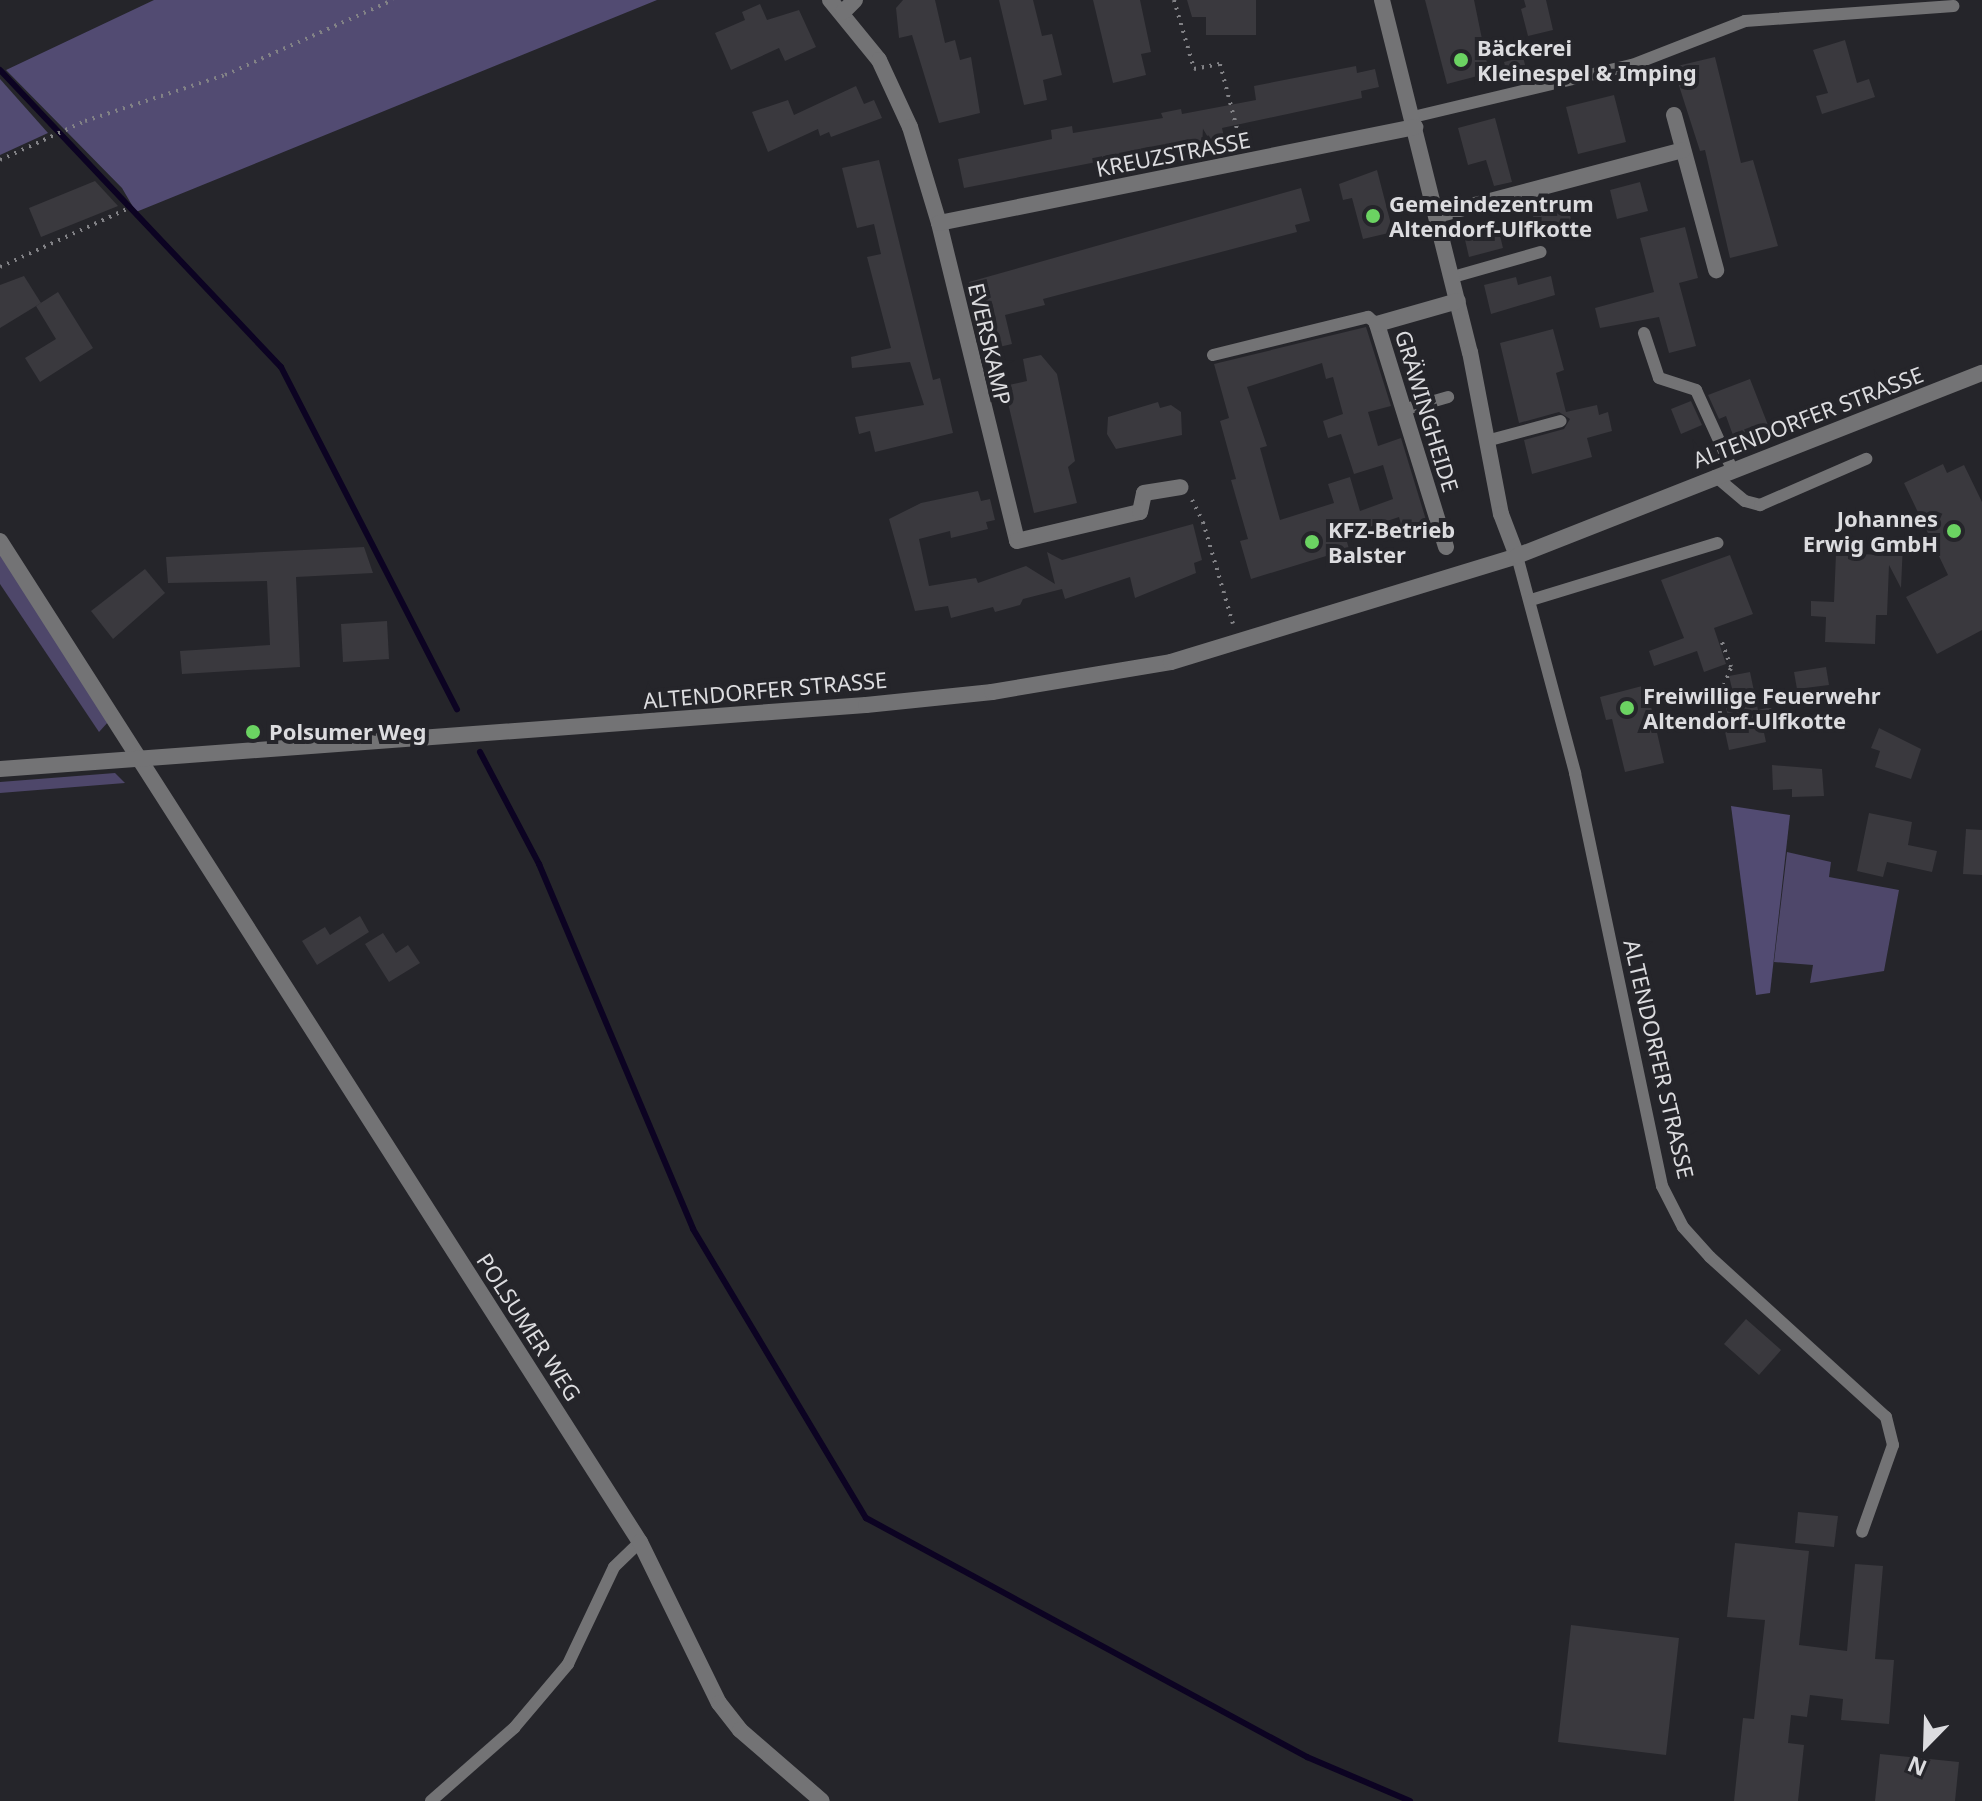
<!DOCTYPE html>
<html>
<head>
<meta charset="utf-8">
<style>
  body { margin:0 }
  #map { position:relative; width:1982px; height:1801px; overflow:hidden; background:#25252a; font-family:"Noto Sans",sans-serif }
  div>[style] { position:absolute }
  .green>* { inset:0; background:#4e476a }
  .forest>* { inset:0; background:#524b72 }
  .stream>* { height:6px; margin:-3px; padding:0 3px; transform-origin:3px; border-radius:3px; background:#0c0322 }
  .building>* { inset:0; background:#3a393e }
  .path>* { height:4px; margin-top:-2px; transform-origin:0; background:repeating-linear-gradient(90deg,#828286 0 2px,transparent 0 8px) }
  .service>* { height:12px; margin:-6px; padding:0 6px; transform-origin:6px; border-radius:6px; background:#737375 }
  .minor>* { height:16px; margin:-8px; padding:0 8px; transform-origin:8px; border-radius:8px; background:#737375 }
  .tertiary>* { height:16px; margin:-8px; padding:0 8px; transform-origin:8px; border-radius:8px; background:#737375 }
  .dots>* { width:22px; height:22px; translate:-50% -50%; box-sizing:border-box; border:4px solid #25252a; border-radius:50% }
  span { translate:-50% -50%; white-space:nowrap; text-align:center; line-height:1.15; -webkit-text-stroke:8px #25252a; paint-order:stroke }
  .poi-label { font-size:22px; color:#dcdcdf; font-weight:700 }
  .left { translate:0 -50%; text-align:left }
  .right { translate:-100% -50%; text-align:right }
  .street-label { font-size:22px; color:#dcdcdf }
  .north { position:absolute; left:1886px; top:1705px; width:80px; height:80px; -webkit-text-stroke:6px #25252a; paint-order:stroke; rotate:203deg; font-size:22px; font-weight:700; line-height:32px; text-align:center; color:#dcdcdf }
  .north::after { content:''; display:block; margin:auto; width:28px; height:36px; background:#dcdcdf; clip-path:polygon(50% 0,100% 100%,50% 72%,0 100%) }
</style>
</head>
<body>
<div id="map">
  <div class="green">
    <i style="clip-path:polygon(0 554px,109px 721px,99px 732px,0 584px)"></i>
    <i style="clip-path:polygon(115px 773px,125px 783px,0 793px,0 782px)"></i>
    <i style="clip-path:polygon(1787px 852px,1831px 862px,1829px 877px,1899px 890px,1884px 971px,1810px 983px,1813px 965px,1774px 962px)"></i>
  </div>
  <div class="forest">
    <i style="clip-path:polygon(154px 0,657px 0,136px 212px,122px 188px,6px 70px)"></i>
    <i style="clip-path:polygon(0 79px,48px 133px,0 155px)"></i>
    <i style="clip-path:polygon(1731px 806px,1790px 815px,1770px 993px,1756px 995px)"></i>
  </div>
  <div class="stream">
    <i style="left:0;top:70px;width:409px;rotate:46.6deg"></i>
    <i style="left:281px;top:367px;width:385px;rotate:62.8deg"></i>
    <i style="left:480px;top:752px;width:127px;rotate:62.2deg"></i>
    <i style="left:539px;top:864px;width:396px;rotate:67.1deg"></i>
    <i style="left:693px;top:1229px;width:337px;rotate:59.1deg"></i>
    <i style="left:866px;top:1518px;width:502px;rotate:28.46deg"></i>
    <i style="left:1307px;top:1757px;width:112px;rotate:23.1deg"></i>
  </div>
  <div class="building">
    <i style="clip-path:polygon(903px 0,935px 0,945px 43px,955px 40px,960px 60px,971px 57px,980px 113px,939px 123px,912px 35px,899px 38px,896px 8px)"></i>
    <i style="clip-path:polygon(999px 0,1033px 0,1042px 36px,1052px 34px,1062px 75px,1043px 80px,1047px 100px,1024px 105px)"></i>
    <i style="clip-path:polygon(1093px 0,1140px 0,1151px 52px,1141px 54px,1146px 75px,1113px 83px)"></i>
    <i style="clip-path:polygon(1187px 0,1256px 0,1256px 35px,1206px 35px,1206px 17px,1192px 17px)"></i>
    <i style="clip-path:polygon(1425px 0,1474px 0,1489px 73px,1447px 84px)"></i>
    <i style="clip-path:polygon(1524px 0,1546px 0,1553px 30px,1528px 36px,1521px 9px,1526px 7px)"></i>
    <i style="clip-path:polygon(760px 4px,767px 20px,799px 10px,816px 47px,785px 61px,779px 48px,731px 70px,715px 33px,745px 20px,742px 12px)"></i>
    <i style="clip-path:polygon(1845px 40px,1857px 83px,1869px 79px,1875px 97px,1822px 114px,1816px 96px,1828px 93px,1813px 50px)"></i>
    <i style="clip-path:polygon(1523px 57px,1528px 76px,1509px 82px,1504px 62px)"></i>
    <i style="clip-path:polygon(1715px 57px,1741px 163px,1753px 160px,1778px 246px,1730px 258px,1705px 150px,1700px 151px,1673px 67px)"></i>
    <i style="clip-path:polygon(1356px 66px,1357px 73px,1375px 69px,1379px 87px,1361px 91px,1362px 98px,1222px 128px,1224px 137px,964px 188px,958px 159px,1052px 139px,1051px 130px,1072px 126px,1073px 133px,1163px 118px,1161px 113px,1181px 109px,1182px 114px,1256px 100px,1254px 86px)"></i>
    <i style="clip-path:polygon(856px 86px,864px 104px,874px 100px,882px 118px,831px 137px,829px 132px,820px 136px,818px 129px,768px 152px,752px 112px,788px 100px,794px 115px)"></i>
    <i style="clip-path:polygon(1614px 95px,1626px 142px,1578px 154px,1566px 107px)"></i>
    <i style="clip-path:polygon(1495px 118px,1512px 182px,1494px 186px,1486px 160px,1468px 165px,1458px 128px)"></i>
    <i style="clip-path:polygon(879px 160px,933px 380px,940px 378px,953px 433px,875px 452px,870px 431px,859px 434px,855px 417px,924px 405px,910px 362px,852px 368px,851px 357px,891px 348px,867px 257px,881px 254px,874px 224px,857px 228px,842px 168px)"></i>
    <i style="clip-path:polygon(1377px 170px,1393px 232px,1363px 239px,1352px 198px,1343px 200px,1339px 184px)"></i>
    <i style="clip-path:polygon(95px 181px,118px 206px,41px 237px,29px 208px)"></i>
    <i style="clip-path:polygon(1640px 182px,1648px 211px,1617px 219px,1610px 190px)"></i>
    <i style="clip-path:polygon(1301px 188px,1310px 221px,1295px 225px,1297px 232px,1043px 299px,1045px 305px,1005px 315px,1012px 344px,986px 350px,969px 282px)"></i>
    <i style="clip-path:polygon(1567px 206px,1575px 231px,1539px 240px,1533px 216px)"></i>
    <i style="clip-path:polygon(1496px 219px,1503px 248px,1469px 257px,1462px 227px)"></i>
    <i style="clip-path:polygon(1685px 227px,1698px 278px,1679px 283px,1696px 346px,1669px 353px,1659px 317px,1600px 328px,1595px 308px,1654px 292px,1640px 238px)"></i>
    <i style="clip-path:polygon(24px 276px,41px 303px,0 328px,0 285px)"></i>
    <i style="clip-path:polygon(1551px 276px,1555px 295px,1491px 314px,1484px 285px,1516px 277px,1518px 285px)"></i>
    <i style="clip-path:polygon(58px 292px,93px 348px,40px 382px,25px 358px,56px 339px,36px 306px)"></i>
    <i style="clip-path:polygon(evenodd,1366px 327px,1391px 406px,1368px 412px,1378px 446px,1401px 438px,1426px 520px,1402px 528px,1399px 517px,1345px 535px,1349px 549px,1251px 579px,1240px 541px,1248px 539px,1231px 480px,1236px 479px,1220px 421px,1229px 418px,1214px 364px,1366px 327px,1322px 363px,1326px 379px,1333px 377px,1343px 414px,1323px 421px,1328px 438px,1341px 434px,1354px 474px,1383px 465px,1393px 499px,1360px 511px,1350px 477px,1328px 484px,1334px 503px,1280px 520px,1260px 448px,1267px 446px,1247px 387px,1322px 363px)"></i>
    <i style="clip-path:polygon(1553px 329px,1564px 370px,1556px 373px,1566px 412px,1597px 405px,1599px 415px,1608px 412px,1612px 431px,1587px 438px,1592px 457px,1532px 474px,1524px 440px,1564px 429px,1570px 419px,1559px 412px,1519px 423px,1500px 343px)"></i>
    <i style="clip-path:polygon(1041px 355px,1057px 374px,1075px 461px,1068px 467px,1077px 503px,1034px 513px,1004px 386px,1027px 381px,1023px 359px)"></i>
    <i style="clip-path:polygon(1750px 379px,1768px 425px,1734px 438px,1726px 416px,1719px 419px,1708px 395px)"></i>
    <i style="clip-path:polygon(1691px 401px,1702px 425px,1681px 434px,1671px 409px)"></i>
    <i style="clip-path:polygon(1158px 402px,1160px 408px,1171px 405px,1181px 412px,1182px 435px,1116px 449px,1107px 434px,1108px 417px)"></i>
    <i style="clip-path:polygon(1943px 464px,1947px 473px,1964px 465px,1982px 502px,1982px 630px,1937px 654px,1906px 597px,1948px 575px,1904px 483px)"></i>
    <i style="clip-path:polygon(978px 491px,981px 501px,990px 499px,995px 520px,986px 522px,988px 529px,951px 538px,950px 531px,919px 539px,929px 586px,976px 578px,978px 583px,1026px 566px,1055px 584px,1047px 552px,1062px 560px,1193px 524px,1202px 560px,1194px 563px,1196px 573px,1135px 598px,1130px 577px,1065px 599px,1062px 589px,1023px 599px,1020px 605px,995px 612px,993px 607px,951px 618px,948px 606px,915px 611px,889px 519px,921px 503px)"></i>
    <i style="clip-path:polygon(1876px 542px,1903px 543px,1901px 588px,1889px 565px,1887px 615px,1876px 615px,1875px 644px,1825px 642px,1826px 617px,1811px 616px,1811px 601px,1834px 602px,1836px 553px,1883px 555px)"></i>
    <i style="clip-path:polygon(364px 547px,373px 573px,296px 577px,300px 667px,182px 674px,180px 651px,270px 645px,267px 581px,168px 583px,166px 557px)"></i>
    <i style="clip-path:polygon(1730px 555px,1753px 614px,1714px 628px,1726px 664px,1704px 672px,1697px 651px,1654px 666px,1649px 651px,1684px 638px,1661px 580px)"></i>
    <i style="clip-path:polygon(145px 569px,165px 593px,113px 639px,91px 611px)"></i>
    <i style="clip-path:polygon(387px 621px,389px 659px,343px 662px,341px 624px)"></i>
    <i style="clip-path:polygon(1826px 667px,1829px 685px,1797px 689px,1794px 672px)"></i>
    <i style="clip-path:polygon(1750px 672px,1758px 710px,1771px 707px,1775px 725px,1763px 728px,1766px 742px,1729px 750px,1722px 718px,1728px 717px,1725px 703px,1734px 697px,1729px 676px)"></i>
    <i style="clip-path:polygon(1646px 685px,1664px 763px,1625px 772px,1612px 719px,1606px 720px,1600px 697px)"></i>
    <i style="clip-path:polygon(1879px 728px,1921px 749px,1911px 779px,1875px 767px,1880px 751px,1871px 748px)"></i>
    <i style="clip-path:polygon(1772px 765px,1822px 769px,1824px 796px,1792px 797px,1792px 789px,1773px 790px)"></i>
    <i style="clip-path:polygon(1869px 813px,1912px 822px,1908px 845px,1937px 851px,1932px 872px,1887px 862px,1883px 877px,1857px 871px)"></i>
    <i style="clip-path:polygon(1966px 829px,1982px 830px,1982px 875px,1963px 874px)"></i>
    <i style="clip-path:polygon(360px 916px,369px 932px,317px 965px,302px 941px,325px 927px,330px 935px)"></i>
    <i style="clip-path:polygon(383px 933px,396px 953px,408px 945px,420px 963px,389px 982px,365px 944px)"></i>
    <i style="clip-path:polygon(1746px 1319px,1781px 1350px,1759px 1375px,1724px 1344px)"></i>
    <i style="clip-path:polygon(1798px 1512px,1838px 1516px,1834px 1547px,1795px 1543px)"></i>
    <i style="clip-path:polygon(1735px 1543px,1809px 1551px,1799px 1645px,1847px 1651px,1855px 1564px,1883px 1566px,1875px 1659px,1894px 1660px,1889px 1724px,1841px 1720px,1843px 1699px,1810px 1695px,1807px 1717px,1791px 1715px,1788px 1743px,1804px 1745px,1798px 1801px,1734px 1801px,1743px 1718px,1754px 1719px,1765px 1620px,1727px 1617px)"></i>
    <i style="clip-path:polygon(1571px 1625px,1679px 1638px,1666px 1755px,1558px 1742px)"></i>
    <i style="clip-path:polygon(1880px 1754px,1959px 1762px,1955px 1801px,1875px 1801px)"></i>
  </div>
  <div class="path">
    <i style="left:1174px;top:0;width:72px;rotate:73.8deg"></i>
    <i style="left:1194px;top:69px;width:26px;rotate:-11deg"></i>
    <i style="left:1220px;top:64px;width:83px;rotate:75.3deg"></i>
    <i style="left:0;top:160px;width:94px;rotate:-24.6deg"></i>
    <i style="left:85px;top:121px;width:147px;rotate:-18.2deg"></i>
    <i style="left:225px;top:75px;width:184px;rotate:-24.1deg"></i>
    <i style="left:0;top:267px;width:140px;rotate:-24.5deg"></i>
    <i style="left:1192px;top:500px;width:25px;rotate:63deg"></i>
    <i style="left:1203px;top:522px;width:106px;rotate:73.6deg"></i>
    <i style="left:1720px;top:713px;width:13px;rotate:-99deg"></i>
    <i style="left:1718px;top:700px;width:35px;rotate:-68deg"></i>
    <i style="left:1731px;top:667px;width:29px;rotate:-110deg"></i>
  </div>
  <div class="service">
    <i style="left:1413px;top:117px;width:225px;rotate:-13.4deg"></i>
    <i style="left:1632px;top:65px;width:121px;rotate:-21.3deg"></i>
    <i style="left:1745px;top:21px;width:209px;rotate:-4.1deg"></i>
    <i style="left:1453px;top:277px;width:91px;rotate:-15.9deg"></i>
    <i style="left:1644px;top:333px;width:47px;rotate:71.6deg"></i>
    <i style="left:1659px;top:378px;width:39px;rotate:18deg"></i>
    <i style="left:1696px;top:390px;width:87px;rotate:65.5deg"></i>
    <i style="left:1213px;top:355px;width:160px;rotate:-13.8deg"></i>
    <i style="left:1368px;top:317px;width:11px;rotate:38deg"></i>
    <i style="left:1403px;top:410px;width:47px;rotate:-16.1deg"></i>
    <i style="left:1490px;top:440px;width:73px;rotate:-15deg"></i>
    <i style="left:1715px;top:476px;width:39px;rotate:40deg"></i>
    <i style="left:1745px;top:501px;width:16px;rotate:15deg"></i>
    <i style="left:1760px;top:505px;width:116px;rotate:-23.5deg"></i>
    <i style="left:1517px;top:556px;width:225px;rotate:75deg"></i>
    <i style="left:1575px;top:773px;width:422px;rotate:78.1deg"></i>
    <i style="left:1662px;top:1186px;width:46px;rotate:62.9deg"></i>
    <i style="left:1683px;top:1227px;width:40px;rotate:48deg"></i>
    <i style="left:1710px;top:1257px;width:238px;rotate:42.3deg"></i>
    <i style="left:1886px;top:1417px;width:29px;rotate:76deg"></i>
    <i style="left:1893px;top:1445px;width:92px;rotate:109.6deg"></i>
    <i style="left:1531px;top:600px;width:195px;rotate:-17deg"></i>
    <i style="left:431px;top:1801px;width:111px;rotate:-41.3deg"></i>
    <i style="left:514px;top:1728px;width:84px;rotate:-49.8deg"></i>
    <i style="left:568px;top:1664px;width:107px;rotate:-64.6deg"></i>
    <i style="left:614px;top:1567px;width:36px;rotate:-44deg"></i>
  </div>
  <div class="minor">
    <i style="left:830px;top:0;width:77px;rotate:50.8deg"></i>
    <i style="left:879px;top:60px;width:74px;rotate:65.2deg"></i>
    <i style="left:910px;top:127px;width:100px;rotate:73.2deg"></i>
    <i style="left:939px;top:223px;width:327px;rotate:76.2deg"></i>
    <i style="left:1017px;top:541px;width:126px;rotate:-13.3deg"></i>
    <i style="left:1140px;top:512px;width:19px;rotate:-78deg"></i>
    <i style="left:1144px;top:493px;width:37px;rotate:-9deg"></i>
    <i style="left:1382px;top:0;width:363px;rotate:76deg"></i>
    <i style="left:1470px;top:352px;width:165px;rotate:79.2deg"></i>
    <i style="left:1501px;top:514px;width:45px;rotate:69.1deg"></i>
    <i style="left:843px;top:12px;width:17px;rotate:-45deg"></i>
    <i style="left:1674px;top:115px;width:161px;rotate:74.8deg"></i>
    <i style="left:1437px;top:215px;width:254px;rotate:-14.8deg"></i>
    <i style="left:939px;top:223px;width:486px;rotate:-11.4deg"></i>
    <i style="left:0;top:541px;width:1188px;rotate:57.41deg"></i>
    <i style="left:640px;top:1542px;width:179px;rotate:63.9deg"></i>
    <i style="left:719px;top:1703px;width:34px;rotate:52deg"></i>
    <i style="left:740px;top:1730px;width:108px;rotate:40.9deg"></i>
    <i style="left:1446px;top:547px;width:233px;rotate:-107.2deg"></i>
    <i style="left:1377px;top:324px;width:84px;rotate:-15.9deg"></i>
  </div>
  <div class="tertiary">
    <i style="left:0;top:769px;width:868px;rotate:-4.23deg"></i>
    <i style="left:866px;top:705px;width:127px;rotate:-5.9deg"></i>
    <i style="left:992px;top:692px;width:181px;rotate:-9.5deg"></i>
    <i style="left:1171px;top:662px;width:362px;rotate:-17deg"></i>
    <i style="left:1517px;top:556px;width:500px;rotate:-21.5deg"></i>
  </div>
  <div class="dots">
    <i style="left:1461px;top:60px;background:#6bd362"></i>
    <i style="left:1373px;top:216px;background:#6bd362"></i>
    <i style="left:1954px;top:531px;background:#6bd362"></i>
    <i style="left:1312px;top:542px;background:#6bd362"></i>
    <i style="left:1627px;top:708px;background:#6bd362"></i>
    <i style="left:253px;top:732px;background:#6bd362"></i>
  </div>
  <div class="poi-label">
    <span class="left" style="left:1477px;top:60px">Bäckerei<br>Kleinespel &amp; Imping</span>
    <span class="left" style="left:1389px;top:216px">Gemeindezentrum<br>Altendorf-Ulfkotte</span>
    <span class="right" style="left:1938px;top:531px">Johannes<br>Erwig GmbH</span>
    <span class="left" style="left:1328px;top:542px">KFZ-Betrieb<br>Balster</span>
    <span class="left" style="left:1643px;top:708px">Freiwillige Feuerwehr<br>Altendorf-Ulfkotte</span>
    <span class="left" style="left:269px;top:732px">Polsumer Weg</span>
  </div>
  <div class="street-label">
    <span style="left:1173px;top:154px;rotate:-11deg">KREUZSTRASSE</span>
    <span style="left:990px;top:344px;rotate:77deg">EVERSKAMP</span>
    <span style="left:1427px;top:411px;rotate:73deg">GRÄWINGHEIDE</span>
    <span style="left:1808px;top:417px;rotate:-21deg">ALTENDORFER STRASSE</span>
    <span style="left:765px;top:690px;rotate:-5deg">ALTENDORFER STRASSE</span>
    <span style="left:1659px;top:1059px;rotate:77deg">ALTENDORFER STRASSE</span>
    <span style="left:529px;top:1327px;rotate:57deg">POLSUMER WEG</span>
  </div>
  <div class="north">N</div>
</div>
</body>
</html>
